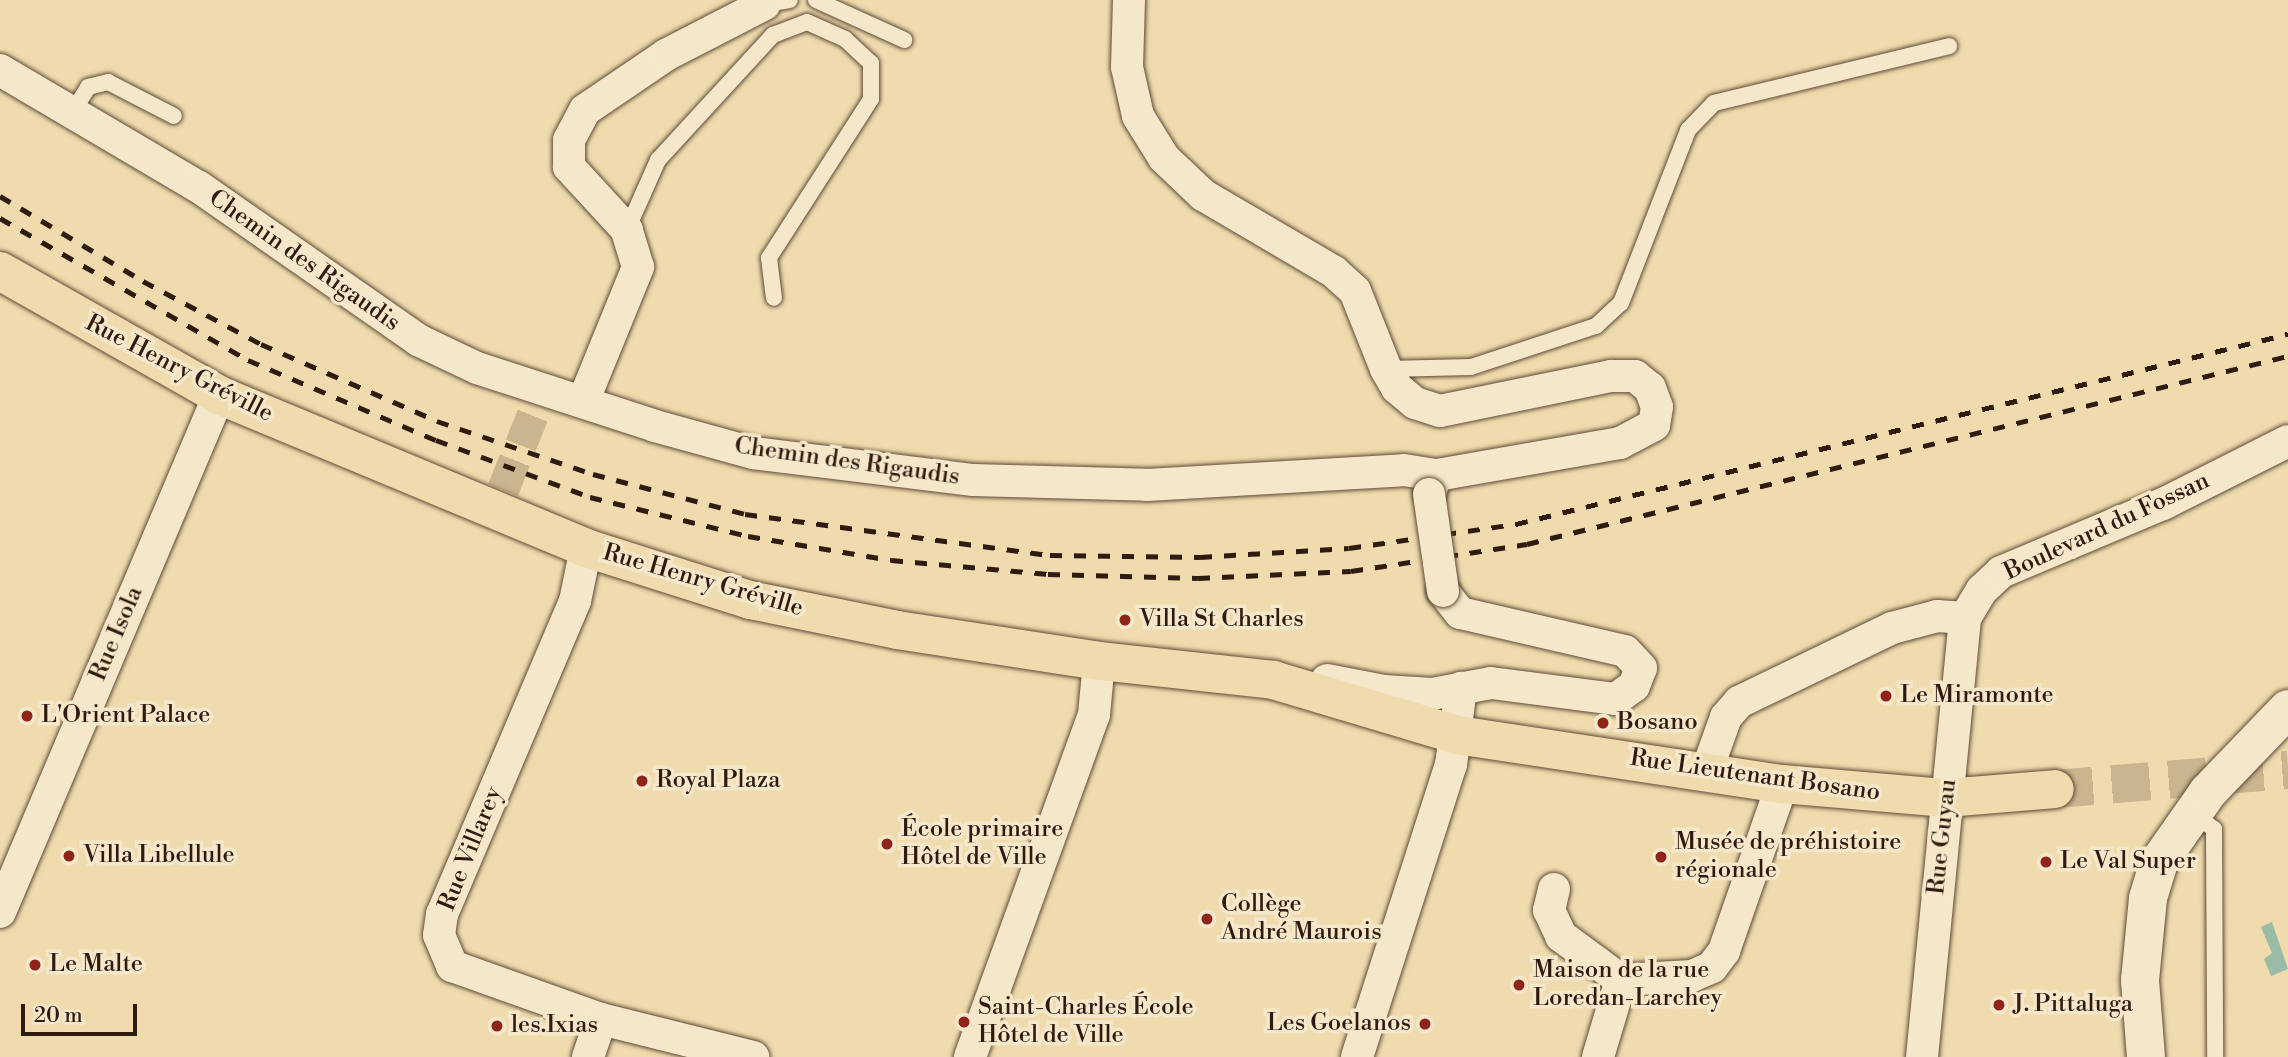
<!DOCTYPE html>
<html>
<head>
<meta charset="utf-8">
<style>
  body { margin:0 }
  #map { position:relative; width:2288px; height:1057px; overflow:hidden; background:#efdbad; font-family:"Libre Bodoni",serif }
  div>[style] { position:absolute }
  .water>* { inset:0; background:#9abba6 }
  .street-tunnel>* { height:32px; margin-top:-16px; transform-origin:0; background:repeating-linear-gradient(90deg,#c9b58e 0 32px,transparent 0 48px) }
  .primary-tunnel>* { height:38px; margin-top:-19px; transform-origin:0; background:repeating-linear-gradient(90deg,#c9b58e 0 38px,transparent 0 57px) }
  .roads { filter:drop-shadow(0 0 2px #5f4b37) drop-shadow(0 0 2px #5f4b37) }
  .lane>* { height:16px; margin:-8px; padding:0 8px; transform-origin:8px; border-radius:8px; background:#f5e8ca }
  .street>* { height:32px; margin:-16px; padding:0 16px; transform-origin:16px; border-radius:16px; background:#f5e8ca }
  .secondary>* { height:38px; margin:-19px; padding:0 19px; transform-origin:19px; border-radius:19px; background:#f5e8ca }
  .primary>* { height:38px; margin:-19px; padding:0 19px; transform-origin:19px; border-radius:19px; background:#efdbad }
  .rail>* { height:5px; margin-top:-2.5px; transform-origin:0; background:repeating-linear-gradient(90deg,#2f1b10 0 12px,transparent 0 24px) }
  .bridges { filter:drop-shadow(0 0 2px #5f4b37) drop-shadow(0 0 2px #5f4b37) }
  .street-bridge>* { height:32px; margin:-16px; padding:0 16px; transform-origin:16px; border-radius:16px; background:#f5e8ca }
  .dots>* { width:19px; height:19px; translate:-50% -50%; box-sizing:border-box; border:4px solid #f5e8ca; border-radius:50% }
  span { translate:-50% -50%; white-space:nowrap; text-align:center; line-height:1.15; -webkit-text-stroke:7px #f5e8ca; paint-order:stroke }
  .street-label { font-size:24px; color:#2f1b10 }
  .poi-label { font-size:24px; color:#2f1b10 }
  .left { translate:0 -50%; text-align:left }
  .right { translate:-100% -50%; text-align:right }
  .scale { position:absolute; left:21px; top:1004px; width:116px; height:32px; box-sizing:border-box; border:4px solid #2f1b10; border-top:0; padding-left:9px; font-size:21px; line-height:24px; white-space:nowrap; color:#2f1b10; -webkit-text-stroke:5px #f5e8ca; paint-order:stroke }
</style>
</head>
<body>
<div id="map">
  <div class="water">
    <i style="clip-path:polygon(2272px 922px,2288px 969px,2271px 976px,2264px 959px,2272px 953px,2261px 927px)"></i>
  </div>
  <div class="street-tunnel">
    <i style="left:503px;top:490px;width:84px;rotate:-68.3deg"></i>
  </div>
  <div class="primary-tunnel">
    <i style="left:2055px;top:789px;width:234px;rotate:-4.7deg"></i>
  </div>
  <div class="roads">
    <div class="lane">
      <i style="left:816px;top:0;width:97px;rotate:24.4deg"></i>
      <i style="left:765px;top:4px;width:25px;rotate:-9deg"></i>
      <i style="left:72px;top:113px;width:31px;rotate:-58deg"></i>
      <i style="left:88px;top:87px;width:21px;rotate:-14deg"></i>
      <i style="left:108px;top:82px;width:74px;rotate:27.3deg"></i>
      <i style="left:627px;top:230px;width:77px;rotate:-66.1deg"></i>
      <i style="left:658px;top:160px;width:170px;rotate:-47.4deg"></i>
      <i style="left:773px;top:35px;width:36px;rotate:-21deg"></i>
      <i style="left:807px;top:22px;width:42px;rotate:24.1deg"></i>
      <i style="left:845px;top:39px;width:35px;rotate:43deg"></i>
      <i style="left:871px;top:63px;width:36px;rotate:90deg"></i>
      <i style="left:871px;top:99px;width:189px;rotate:122.7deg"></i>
      <i style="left:769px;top:258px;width:40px;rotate:82.9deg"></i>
      <i style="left:1386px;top:369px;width:85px;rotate:-1.3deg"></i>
      <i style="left:1471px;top:367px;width:132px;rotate:-18.2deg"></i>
      <i style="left:1596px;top:326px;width:34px;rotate:-43deg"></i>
      <i style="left:1621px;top:303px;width:186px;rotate:-68.8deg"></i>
      <i style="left:1688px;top:130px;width:37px;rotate:-46deg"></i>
      <i style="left:1714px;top:103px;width:242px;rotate:-13.6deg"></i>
      <i style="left:2192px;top:813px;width:27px;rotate:36deg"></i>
      <i style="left:2214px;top:829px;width:228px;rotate:89.7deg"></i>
    </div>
    <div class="street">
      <i style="left:1129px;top:0;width:67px;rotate:91.7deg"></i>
      <i style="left:1127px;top:67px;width:50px;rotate:77.3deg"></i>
      <i style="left:1138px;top:116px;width:49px;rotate:58.2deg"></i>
      <i style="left:1164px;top:158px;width:54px;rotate:43.5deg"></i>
      <i style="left:1203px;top:195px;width:152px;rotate:30.4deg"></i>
      <i style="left:1334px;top:272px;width:28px;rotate:42deg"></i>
      <i style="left:1355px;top:291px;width:84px;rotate:68.3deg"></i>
      <i style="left:1386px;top:369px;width:22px;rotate:60deg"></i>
      <i style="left:1397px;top:388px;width:23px;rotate:40deg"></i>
      <i style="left:1415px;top:403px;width:26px;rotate:18deg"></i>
      <i style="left:1440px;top:411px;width:175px;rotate:-11.6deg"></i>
      <i style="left:1611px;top:376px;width:24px"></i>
      <i style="left:1635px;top:376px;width:19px;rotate:39deg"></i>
      <i style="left:1650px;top:388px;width:20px;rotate:70deg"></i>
      <i style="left:1657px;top:407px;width:18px;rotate:99deg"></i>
      <i style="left:1654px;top:425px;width:38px;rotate:152deg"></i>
      <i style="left:1620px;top:443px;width:187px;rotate:170.1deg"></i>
      <i style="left:1436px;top:475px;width:19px;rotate:108deg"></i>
      <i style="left:0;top:70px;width:231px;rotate:30.5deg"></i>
      <i style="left:199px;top:187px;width:267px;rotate:34.9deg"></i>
      <i style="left:418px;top:340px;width:65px;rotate:25.4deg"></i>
      <i style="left:477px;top:368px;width:187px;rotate:18deg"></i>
      <i style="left:655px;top:426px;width:102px;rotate:15.4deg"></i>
      <i style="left:753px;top:453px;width:222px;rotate:7deg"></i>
      <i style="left:973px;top:480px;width:174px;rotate:1.6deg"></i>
      <i style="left:1147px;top:485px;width:257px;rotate:-3.3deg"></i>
      <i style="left:1404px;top:470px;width:32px;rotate:9deg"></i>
      <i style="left:583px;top:402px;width:146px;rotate:-67.8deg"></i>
      <i style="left:638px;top:267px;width:39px;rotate:-107deg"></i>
      <i style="left:627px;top:230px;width:86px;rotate:-132.6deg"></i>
      <i style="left:569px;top:167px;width:27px;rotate:-90deg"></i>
      <i style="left:569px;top:140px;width:34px;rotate:-62deg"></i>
      <i style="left:585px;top:110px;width:98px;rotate:-34.2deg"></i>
      <i style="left:666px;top:55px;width:111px;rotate:-27.3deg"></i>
      <i style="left:586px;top:548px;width:54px;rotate:101.7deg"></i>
      <i style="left:575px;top:601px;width:340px;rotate:113deg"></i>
      <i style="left:442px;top:914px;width:21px;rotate:98deg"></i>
      <i style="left:439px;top:935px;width:34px;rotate:67deg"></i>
      <i style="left:452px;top:966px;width:158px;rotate:19.6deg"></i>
      <i style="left:601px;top:1019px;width:157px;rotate:14deg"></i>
      <i style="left:1327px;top:680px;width:58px;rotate:10.9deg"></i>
      <i style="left:1384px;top:691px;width:48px;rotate:3.6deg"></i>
      <i style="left:1432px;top:694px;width:60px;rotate:-10.6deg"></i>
      <i style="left:1491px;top:683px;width:126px;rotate:7.3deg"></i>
      <i style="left:1616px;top:699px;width:22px;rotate:-36deg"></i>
      <i style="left:1634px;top:686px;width:19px;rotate:-69deg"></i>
      <i style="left:1641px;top:668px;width:23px;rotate:-133deg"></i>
      <i style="left:1625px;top:651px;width:169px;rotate:-167deg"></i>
      <i style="left:1460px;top:613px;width:28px;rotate:-128deg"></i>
      <i style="left:1707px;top:770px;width:56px;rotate:-70.3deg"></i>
      <i style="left:1726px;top:717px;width:20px;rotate:-49deg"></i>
      <i style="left:1739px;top:702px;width:170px;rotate:-25.8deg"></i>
      <i style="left:1892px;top:628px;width:47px;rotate:-14.9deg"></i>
      <i style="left:1937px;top:616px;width:28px;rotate:4deg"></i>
      <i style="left:1554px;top:889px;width:22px;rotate:103deg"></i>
      <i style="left:1549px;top:910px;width:29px;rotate:65deg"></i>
      <i style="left:1561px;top:936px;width:74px;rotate:36.3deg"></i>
      <i style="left:1621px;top:980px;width:71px;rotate:-3.2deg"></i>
      <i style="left:1692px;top:976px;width:22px;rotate:-24deg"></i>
      <i style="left:1712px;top:967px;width:20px;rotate:-53deg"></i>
      <i style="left:1724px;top:951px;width:177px;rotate:-70.8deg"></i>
      <i style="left:0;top:912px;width:561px;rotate:-67.04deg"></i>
      <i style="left:588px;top:1057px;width:40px;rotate:-71.1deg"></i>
      <i style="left:970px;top:1057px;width:364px;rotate:-70.1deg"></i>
      <i style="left:1094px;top:715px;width:54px;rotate:-84.7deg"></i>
      <i style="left:1357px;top:1057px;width:307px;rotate:-72.2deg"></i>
      <i style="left:1451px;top:765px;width:78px;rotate:-82.6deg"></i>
      <i style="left:1598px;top:1057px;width:80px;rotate:-73.4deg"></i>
      <i style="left:1922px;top:1057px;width:441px;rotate:-84.4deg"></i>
      <i style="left:1965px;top:618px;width:33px;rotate:-59deg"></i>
      <i style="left:1982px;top:590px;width:26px;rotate:-43deg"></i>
      <i style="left:2001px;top:572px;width:176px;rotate:-22.8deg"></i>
      <i style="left:2163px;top:504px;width:140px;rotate:-26.7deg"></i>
    </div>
    <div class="secondary">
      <i style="left:2146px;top:1057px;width:77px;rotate:-94.5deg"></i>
      <i style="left:2140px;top:980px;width:82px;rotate:-84.4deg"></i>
      <i style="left:2148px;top:898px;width:38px;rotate:-73deg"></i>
      <i style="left:2159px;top:862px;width:85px;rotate:-55deg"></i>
      <i style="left:2208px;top:792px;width:115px;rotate:-46.1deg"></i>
    </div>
    <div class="primary">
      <i style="left:0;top:271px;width:252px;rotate:29.5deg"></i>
      <i style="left:219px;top:395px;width:398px;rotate:22.6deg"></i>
      <i style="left:586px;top:548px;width:172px;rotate:17.6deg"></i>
      <i style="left:750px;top:600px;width:150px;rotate:11.5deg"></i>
      <i style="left:897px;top:630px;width:204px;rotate:8.7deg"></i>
      <i style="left:1099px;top:661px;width:175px;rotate:6.2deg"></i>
      <i style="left:1273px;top:680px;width:192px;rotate:16.6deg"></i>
      <i style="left:1457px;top:735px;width:329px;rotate:8.6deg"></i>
      <i style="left:1782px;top:784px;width:165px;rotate:4.9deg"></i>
      <i style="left:1946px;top:798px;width:109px;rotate:-4.7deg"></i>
    </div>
  </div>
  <div class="rail">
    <i style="left:0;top:196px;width:166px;rotate:30.7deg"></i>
    <i style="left:143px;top:281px;width:134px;rotate:28.1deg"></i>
    <i style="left:261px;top:344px;width:192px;rotate:23.6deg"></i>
    <i style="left:437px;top:421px;width:165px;rotate:18.8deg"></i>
    <i style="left:593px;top:474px;width:157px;rotate:14.7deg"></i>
    <i style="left:745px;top:514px;width:308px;rotate:7.7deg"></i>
    <i style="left:1050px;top:555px;width:150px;rotate:0.8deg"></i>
    <i style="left:1200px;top:557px;width:149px;rotate:-3.5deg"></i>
    <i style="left:1349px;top:548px;width:169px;rotate:-8.2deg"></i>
    <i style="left:1516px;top:524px;width:795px;rotate:-13.83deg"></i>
    <i style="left:0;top:218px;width:286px;rotate:29.8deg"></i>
    <i style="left:248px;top:360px;width:204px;rotate:23.1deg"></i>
    <i style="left:436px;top:440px;width:164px;rotate:20.3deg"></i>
    <i style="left:590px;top:497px;width:163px;rotate:13.9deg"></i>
    <i style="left:748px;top:536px;width:145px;rotate:9.5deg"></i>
    <i style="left:891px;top:560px;width:158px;rotate:5.1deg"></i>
    <i style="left:1048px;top:574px;width:150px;rotate:1.5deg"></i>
    <i style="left:1198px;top:578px;width:153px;rotate:-2.6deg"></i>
    <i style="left:1351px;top:571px;width:178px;rotate:-8.7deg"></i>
    <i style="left:1527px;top:544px;width:784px;rotate:-13.88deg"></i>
  </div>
  <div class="bridges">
    <div class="street-bridge">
      <i style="left:1429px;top:494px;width:98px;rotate:81.8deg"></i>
    </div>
  </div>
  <div class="dots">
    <i style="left:1125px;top:620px;background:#8f2418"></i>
    <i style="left:1886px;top:696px;background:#8f2418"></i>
    <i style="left:27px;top:716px;background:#8f2418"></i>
    <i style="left:1603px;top:723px;background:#8f2418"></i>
    <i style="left:642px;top:781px;background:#8f2418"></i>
    <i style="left:887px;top:844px;background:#8f2418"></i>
    <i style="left:69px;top:856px;background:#8f2418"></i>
    <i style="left:1661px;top:857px;background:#8f2418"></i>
    <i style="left:2046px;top:862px;background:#8f2418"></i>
    <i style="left:1207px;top:919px;background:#8f2418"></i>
    <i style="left:35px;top:965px;background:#8f2418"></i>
    <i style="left:1519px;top:985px;background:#8f2418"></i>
    <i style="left:1999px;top:1005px;background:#8f2418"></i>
    <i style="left:964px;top:1022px;background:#8f2418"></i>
    <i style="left:1425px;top:1024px;background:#8f2418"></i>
    <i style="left:497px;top:1026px;background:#8f2418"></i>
  </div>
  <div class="street-label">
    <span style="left:304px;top:261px;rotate:35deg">Chemin des Rigaudis</span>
    <span style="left:179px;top:369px;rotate:27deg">Rue Henry Gréville</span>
    <span style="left:847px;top:462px;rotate:8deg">Chemin des Rigaudis</span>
    <span style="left:2107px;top:527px;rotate:-25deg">Boulevard du Fossan</span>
    <span style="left:703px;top:581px;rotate:16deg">Rue Henry Gréville</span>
    <span style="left:117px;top:634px;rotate:-67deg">Rue Isola</span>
    <span style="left:1755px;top:776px;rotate:8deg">Rue Lieutenant Bosano</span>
    <span style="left:1943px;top:837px;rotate:-84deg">Rue Guyau</span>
    <span style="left:471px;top:849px;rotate:-68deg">Rue Villarey</span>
  </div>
  <div class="poi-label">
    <span class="left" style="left:1139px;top:620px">Villa St Charles</span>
    <span class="left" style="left:1900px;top:696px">Le Miramonte</span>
    <span class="left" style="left:41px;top:716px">L'Orient Palace</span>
    <span class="left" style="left:1617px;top:723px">Bosano</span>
    <span class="left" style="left:656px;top:781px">Royal Plaza</span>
    <span class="left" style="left:901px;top:844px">École primaire<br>Hôtel de Ville</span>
    <span class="left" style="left:1675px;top:857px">Musée de préhistoire<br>régionale</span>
    <span class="left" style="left:83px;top:856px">Villa Libellule</span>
    <span class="left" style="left:2060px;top:862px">Le Val Super</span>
    <span class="left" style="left:1221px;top:919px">Collège<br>André Maurois</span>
    <span class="left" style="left:49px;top:965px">Le Malte</span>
    <span class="left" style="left:1533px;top:985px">Maison de la rue<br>Loredan-Larchey</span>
    <span class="left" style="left:2013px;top:1005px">J. Pittaluga</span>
    <span class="left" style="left:978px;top:1022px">Saint-Charles École<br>Hôtel de Ville</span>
    <span class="right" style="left:1411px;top:1024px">Les Goelanos</span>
    <span class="left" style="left:511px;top:1026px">les.Ixias</span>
  </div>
  <div class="scale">20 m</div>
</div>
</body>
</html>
